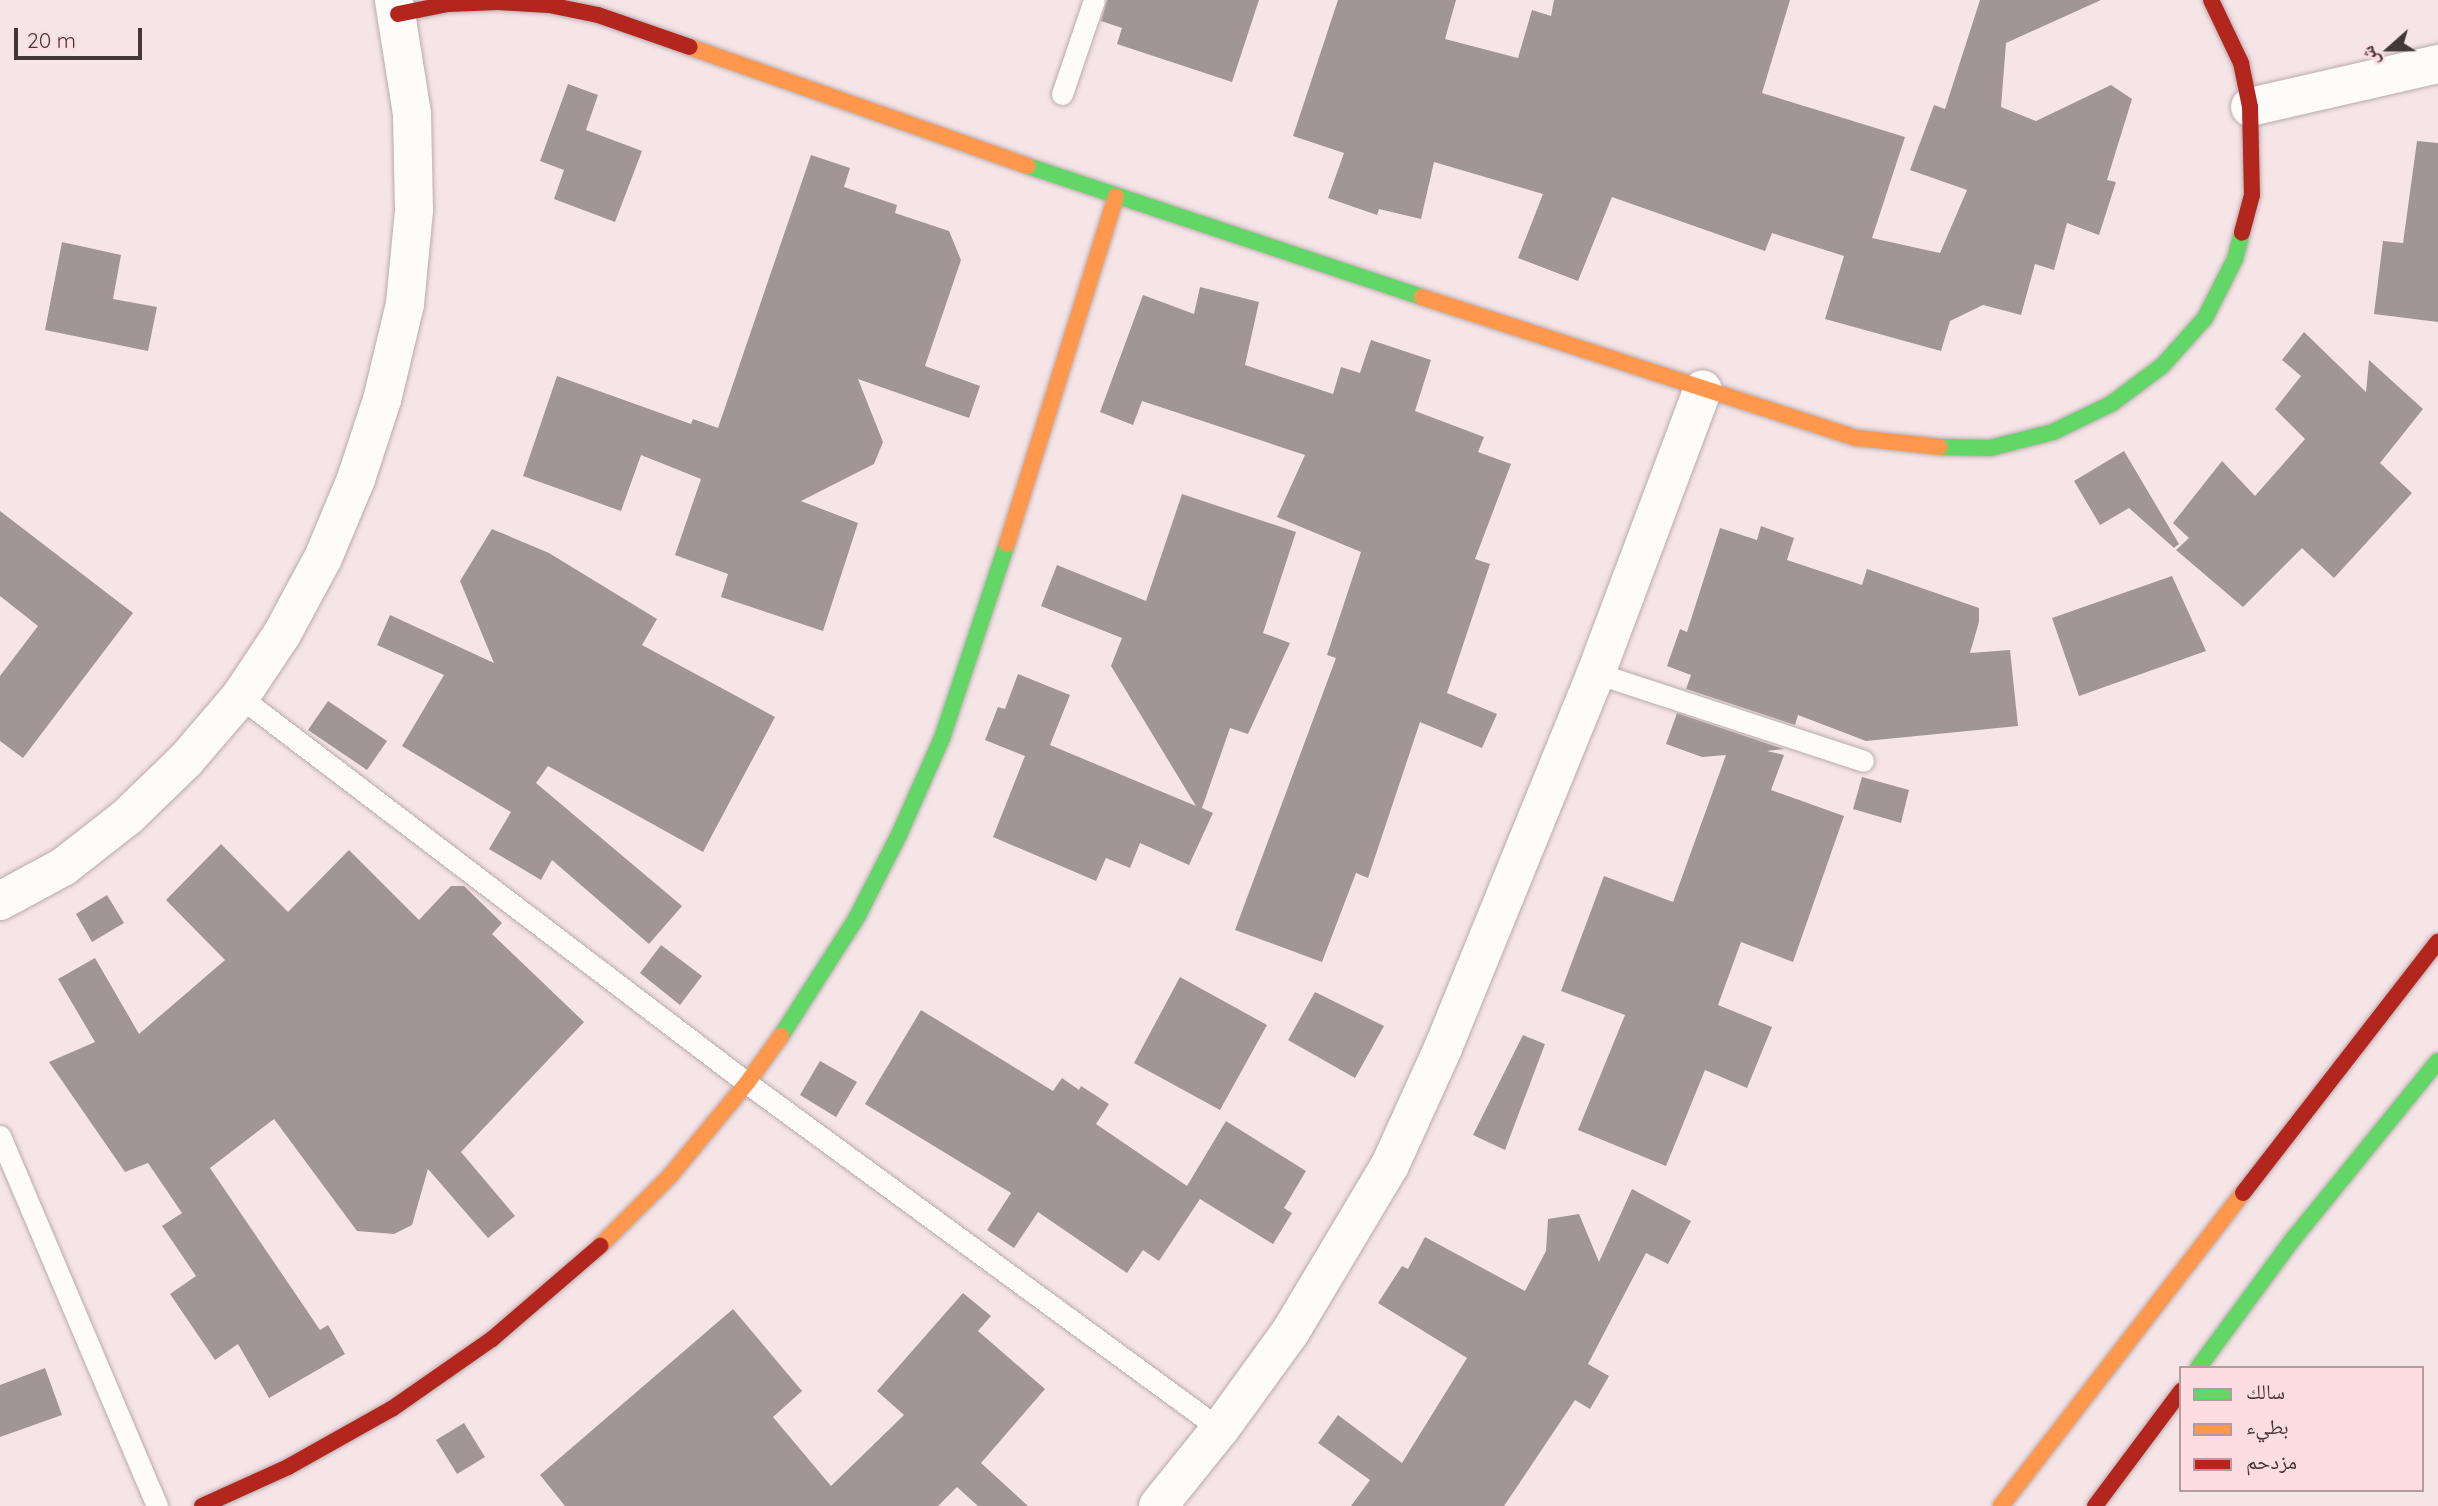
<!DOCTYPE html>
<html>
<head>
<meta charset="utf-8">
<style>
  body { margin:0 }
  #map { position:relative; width:2438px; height:1506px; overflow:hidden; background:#f6e5e7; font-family:Quicksand,"Noto Naskh Arabic",sans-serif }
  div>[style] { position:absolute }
  .building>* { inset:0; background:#a29597 }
  .roads { filter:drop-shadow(0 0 2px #b9abad) drop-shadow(0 0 2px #b9abad) }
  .lane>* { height:21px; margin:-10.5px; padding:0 10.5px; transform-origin:10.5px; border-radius:10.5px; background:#fefbfb }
  .street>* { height:38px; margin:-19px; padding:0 19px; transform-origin:19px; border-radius:19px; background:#fefbfb }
  .fast>* { height:16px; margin:-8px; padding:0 8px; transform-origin:8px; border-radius:8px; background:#63d668 }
  .slow>* { height:16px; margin:-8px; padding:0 8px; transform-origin:8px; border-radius:8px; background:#ff974d }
  .jam>* { height:16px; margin:-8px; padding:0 8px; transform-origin:8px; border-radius:8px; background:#b3261e }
  span { translate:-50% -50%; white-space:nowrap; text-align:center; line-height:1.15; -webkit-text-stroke:7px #fedde2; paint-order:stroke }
  .legend { position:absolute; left:2179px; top:1366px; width:245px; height:126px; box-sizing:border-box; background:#fedde2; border:2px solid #b49b9e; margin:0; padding:9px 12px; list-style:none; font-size:21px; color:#443739 }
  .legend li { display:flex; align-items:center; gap:14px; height:35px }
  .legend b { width:35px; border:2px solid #b49b9e }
  .north { position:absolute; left:2354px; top:14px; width:70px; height:70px; -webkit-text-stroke:5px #fedde2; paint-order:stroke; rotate:249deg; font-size:19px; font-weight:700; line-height:28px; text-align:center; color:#443739 }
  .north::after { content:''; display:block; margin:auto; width:24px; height:32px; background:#443739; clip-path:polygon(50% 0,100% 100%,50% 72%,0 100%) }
  .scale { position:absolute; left:14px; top:28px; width:128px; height:32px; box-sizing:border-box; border:4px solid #443739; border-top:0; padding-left:9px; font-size:21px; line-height:24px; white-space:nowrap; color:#443739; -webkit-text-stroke:5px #fedde2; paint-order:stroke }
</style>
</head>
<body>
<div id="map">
  <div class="building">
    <i style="clip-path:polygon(1107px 0,1259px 0,1232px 82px,1117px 44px,1122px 28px,1101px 21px)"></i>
    <i style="clip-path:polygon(1338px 0,1456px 0,1445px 39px,1518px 58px,1532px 10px,1551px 16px,1554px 0,1790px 0,1762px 93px,1905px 137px,1872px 238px,1940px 253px,1967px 190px,1910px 170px,1934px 105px,1945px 109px,1980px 0,2101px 0,2006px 43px,2001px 107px,2036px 121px,2111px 85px,2132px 99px,2107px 180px,2116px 182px,2099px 235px,2067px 223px,2054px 270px,2035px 264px,2021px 315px,1983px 305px,1950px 321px,1941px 351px,1825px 319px,1844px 256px,1772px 233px,1765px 251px,1612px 197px,1578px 281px,1518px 258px,1543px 194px,1434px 162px,1421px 219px,1379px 209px,1377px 215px,1328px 198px,1344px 153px,1293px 136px)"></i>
    <i style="clip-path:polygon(568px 84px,598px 95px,586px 130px,642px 151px,615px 222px,554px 199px,564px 170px,540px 161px)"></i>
    <i style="clip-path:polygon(2417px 141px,2438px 143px,2438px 322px,2374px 314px,2383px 241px,2403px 243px)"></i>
    <i style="clip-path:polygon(811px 155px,850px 168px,844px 187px,897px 205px,895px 213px,949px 231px,961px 260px,925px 366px,980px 386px,969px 418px,858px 379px,883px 442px,874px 464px,801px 501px,858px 523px,823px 631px,721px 597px,728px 574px,675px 555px,701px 479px,641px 455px,621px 511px,523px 476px,557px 376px,691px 424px,693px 419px,718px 428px)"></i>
    <i style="clip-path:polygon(62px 242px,121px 255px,113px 299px,157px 307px,148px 351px,45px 330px)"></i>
    <i style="clip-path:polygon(1200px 287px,1259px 302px,1245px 365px,1333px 394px,1341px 367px,1360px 373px,1371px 340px,1431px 360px,1415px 411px,1484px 437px,1478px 452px,1511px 464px,1475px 559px,1490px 564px,1447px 693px,1497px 714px,1482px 748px,1420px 722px,1368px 878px,1356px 873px,1322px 962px,1235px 930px,1336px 658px,1327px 655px,1361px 552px,1277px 517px,1305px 455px,1142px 401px,1133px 425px,1100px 412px,1143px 295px,1194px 314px)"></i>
    <i style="clip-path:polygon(2304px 332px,2366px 392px,2369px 360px,2423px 409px,2380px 463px,2412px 493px,2334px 578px,2302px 548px,2243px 607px,2176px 550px,2189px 538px,2173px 523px,2222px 461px,2255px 496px,2305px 439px,2275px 409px,2301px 376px,2282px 360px)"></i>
    <i style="clip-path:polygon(2124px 451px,2179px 544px,2174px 548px,2129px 508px,2100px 525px,2074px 481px)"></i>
    <i style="clip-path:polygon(1182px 494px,1296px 532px,1263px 633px,1290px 643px,1248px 734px,1230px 728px,1202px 808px,1213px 813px,1189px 865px,1140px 843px,1130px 868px,1106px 858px,1096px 881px,993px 837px,1025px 756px,985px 740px,998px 707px,1005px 709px,1018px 674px,1070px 695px,1050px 745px,1196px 806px,1111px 666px,1122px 638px,1041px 606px,1057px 565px,1146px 601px)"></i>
    <i style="clip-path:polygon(0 511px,133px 613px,23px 758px,0 741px,0 676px,38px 626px,0 596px)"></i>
    <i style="clip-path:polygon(1761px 526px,1794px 538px,1787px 560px,1862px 585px,1867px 569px,1979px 608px,1979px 622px,1970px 653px,2010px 650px,2018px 726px,1866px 741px,1798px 715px,1795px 725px,1686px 689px,1691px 675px,1667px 666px,1680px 629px,1687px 632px,1720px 528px,1757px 540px)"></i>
    <i style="clip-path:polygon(492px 529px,549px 553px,657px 619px,642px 645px,775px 717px,703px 852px,548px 766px,536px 783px,682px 906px,649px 944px,552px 860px,541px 880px,489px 849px,511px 812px,402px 746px,444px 675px,377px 645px,390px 615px,494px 663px,460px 581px)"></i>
    <i style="clip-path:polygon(2172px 576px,2206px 651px,2079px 696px,2052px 618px)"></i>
    <i style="clip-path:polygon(328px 701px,387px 741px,367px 770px,308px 730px)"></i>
    <i style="clip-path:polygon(1677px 713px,1784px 749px,1767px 751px,1784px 755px,1771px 790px,1844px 816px,1793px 962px,1741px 942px,1718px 1005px,1772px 1027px,1747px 1088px,1705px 1070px,1666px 1166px,1578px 1130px,1625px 1015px,1561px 991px,1604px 876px,1673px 902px,1726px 755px,1702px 757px,1666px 744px)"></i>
    <i style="clip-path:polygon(1862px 777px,1909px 790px,1901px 823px,1853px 809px)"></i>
    <i style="clip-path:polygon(221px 844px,288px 912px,349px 850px,419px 920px,451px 886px,464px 886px,502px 923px,492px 934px,584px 1022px,461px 1152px,515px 1216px,488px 1238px,428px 1169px,412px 1225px,394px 1234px,357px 1231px,274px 1119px,210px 1168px,320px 1330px,328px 1325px,345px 1354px,269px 1398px,238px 1344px,215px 1360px,170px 1294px,196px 1276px,162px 1226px,182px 1213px,148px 1163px,125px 1172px,49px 1062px,95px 1042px,58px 979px,95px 958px,139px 1034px,225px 960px,166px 900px)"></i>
    <i style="clip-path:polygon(107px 895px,124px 923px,92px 942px,76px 914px)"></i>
    <i style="clip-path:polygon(661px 945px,702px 976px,680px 1005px,640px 973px)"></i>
    <i style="clip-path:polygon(1180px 977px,1267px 1025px,1220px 1110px,1134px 1063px)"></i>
    <i style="clip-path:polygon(1315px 992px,1384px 1026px,1355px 1078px,1288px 1040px)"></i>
    <i style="clip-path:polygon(921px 1010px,1053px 1091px,1062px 1078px,1079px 1090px,1081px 1086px,1109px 1104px,1096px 1124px,1187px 1186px,1226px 1121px,1306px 1171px,1284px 1208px,1292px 1213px,1273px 1244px,1200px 1199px,1159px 1261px,1143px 1250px,1127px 1273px,1038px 1212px,1014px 1248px,987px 1230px,1011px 1193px,865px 1104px)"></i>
    <i style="clip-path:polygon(1523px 1035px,1545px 1044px,1505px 1150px,1473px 1135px)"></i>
    <i style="clip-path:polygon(820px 1061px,857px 1082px,836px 1117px,800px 1095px)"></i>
    <i style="clip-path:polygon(1632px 1189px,1691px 1221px,1668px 1264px,1646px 1253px,1588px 1364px,1609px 1376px,1590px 1409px,1575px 1400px,1504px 1506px,1351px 1506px,1370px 1480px,1318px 1443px,1338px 1415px,1402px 1463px,1467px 1358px,1378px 1303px,1402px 1266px,1408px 1269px,1425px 1237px,1525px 1291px,1546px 1251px,1548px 1219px,1579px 1214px,1599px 1262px)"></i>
    <i style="clip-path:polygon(963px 1293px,991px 1316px,978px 1331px,1045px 1389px,981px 1463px,1028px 1506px,978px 1506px,957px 1487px,938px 1506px,565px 1506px,540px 1475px,733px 1309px,802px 1391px,773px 1417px,831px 1486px,904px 1415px,877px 1391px)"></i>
    <i style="clip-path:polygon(45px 1368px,62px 1415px,0 1437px,0 1385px)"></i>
    <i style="clip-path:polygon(464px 1423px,485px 1457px,457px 1474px,436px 1440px)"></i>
  </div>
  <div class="roads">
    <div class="lane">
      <i style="left:1062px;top:94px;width:99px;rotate:-71.2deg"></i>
      <i style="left:1596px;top:673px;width:281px;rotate:18.2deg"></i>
      <i style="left:240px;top:697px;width:637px;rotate:37.28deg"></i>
      <i style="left:747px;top:1083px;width:586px;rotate:36.19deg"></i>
      <i style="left:0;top:1136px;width:402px;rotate:67deg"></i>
    </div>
    <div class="street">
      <i style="left:2250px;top:107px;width:193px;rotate:-12.9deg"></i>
      <i style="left:0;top:901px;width:72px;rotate:-28.4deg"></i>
      <i style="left:63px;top:867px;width:81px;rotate:-38deg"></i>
      <i style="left:127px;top:817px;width:82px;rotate:-44deg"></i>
      <i style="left:186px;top:760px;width:83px;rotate:-49.4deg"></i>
      <i style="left:240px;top:697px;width:76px;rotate:-56.3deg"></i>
      <i style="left:282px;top:634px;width:86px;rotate:-61.7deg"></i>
      <i style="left:323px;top:558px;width:86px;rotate:-67.3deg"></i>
      <i style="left:356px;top:479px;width:83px;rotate:-71.8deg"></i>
      <i style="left:382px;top:400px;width:99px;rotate:-76.5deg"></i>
      <i style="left:405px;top:304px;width:94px;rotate:-84.5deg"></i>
      <i style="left:414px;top:210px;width:96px;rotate:-91.2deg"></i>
      <i style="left:412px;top:114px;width:115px;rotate:-99deg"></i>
      <i style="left:1158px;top:1506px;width:99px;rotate:-51.2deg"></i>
      <i style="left:1220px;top:1429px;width:121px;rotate:-54.1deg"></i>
      <i style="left:1291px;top:1331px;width:193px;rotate:-59.2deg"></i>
      <i style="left:1390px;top:1165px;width:128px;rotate:-65.6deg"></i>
      <i style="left:1443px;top:1048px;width:405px;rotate:-67.8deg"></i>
      <i style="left:1596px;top:673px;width:303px;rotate:-69.4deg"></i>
    </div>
    <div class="fast">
      <i style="left:1028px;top:166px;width:415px;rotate:18.4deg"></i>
      <i style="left:1940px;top:447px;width:50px;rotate:1.1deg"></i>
      <i style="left:1990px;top:448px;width:65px;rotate:-14.3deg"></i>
      <i style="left:2053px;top:432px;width:64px;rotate:-25.8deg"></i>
      <i style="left:2111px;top:404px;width:64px;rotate:-36.7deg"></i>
      <i style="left:2162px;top:366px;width:64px;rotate:-48.1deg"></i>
      <i style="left:2205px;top:318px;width:66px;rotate:-63deg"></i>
      <i style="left:2235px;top:259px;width:27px;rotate:-75deg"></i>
      <i style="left:781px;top:1036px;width:141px;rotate:-57.4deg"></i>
      <i style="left:857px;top:917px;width:90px;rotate:-62.9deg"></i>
      <i style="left:898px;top:837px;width:108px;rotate:-66deg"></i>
      <i style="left:942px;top:738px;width:205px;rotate:-71.5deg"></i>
      <i style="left:2198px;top:1368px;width:162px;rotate:-53.6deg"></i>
      <i style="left:2294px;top:1238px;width:228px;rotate:-50.9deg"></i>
    </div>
    <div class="slow">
      <i style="left:690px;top:47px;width:358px;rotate:19.4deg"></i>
      <i style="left:1422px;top:297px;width:457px;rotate:18deg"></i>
      <i style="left:1857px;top:438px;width:83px;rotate:6.2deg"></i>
      <i style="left:1007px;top:544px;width:364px;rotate:-72.6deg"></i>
      <i style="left:600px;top:1246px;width:99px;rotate:-45deg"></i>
      <i style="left:670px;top:1176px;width:121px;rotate:-50.4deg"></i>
      <i style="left:747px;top:1083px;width:58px;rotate:-54.1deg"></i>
      <i style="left:2001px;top:1506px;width:396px;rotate:-52.3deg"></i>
    </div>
    <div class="jam">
      <i style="left:2211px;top:0;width:70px;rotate:64.5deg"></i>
      <i style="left:2241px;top:63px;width:45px;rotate:78.4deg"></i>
      <i style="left:2250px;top:107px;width:88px;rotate:88.7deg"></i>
      <i style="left:2252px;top:195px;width:39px;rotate:105deg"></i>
      <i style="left:398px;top:14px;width:51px;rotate:-11.3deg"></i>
      <i style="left:448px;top:4px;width:50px;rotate:-2.3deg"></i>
      <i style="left:498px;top:2px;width:51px;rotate:3.4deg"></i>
      <i style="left:549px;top:5px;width:50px;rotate:11.5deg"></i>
      <i style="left:598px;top:15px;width:97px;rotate:19.2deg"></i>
      <i style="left:2243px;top:1193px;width:318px;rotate:-52.2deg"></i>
      <i style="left:202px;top:1506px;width:94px;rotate:-24.4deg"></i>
      <i style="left:288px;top:1467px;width:120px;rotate:-29.3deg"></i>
      <i style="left:393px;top:1408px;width:121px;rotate:-34.9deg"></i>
      <i style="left:492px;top:1339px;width:143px;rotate:-40.7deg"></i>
      <i style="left:2095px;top:1506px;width:144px;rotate:-53.2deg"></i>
    </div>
  </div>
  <ul class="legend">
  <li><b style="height:9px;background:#63d668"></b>سالك</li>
  <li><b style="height:9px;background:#ff974d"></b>بطيء</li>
  <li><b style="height:9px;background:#b3261e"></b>مزدحم</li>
  </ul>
  <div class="north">ش</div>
  <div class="scale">20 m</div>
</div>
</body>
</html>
